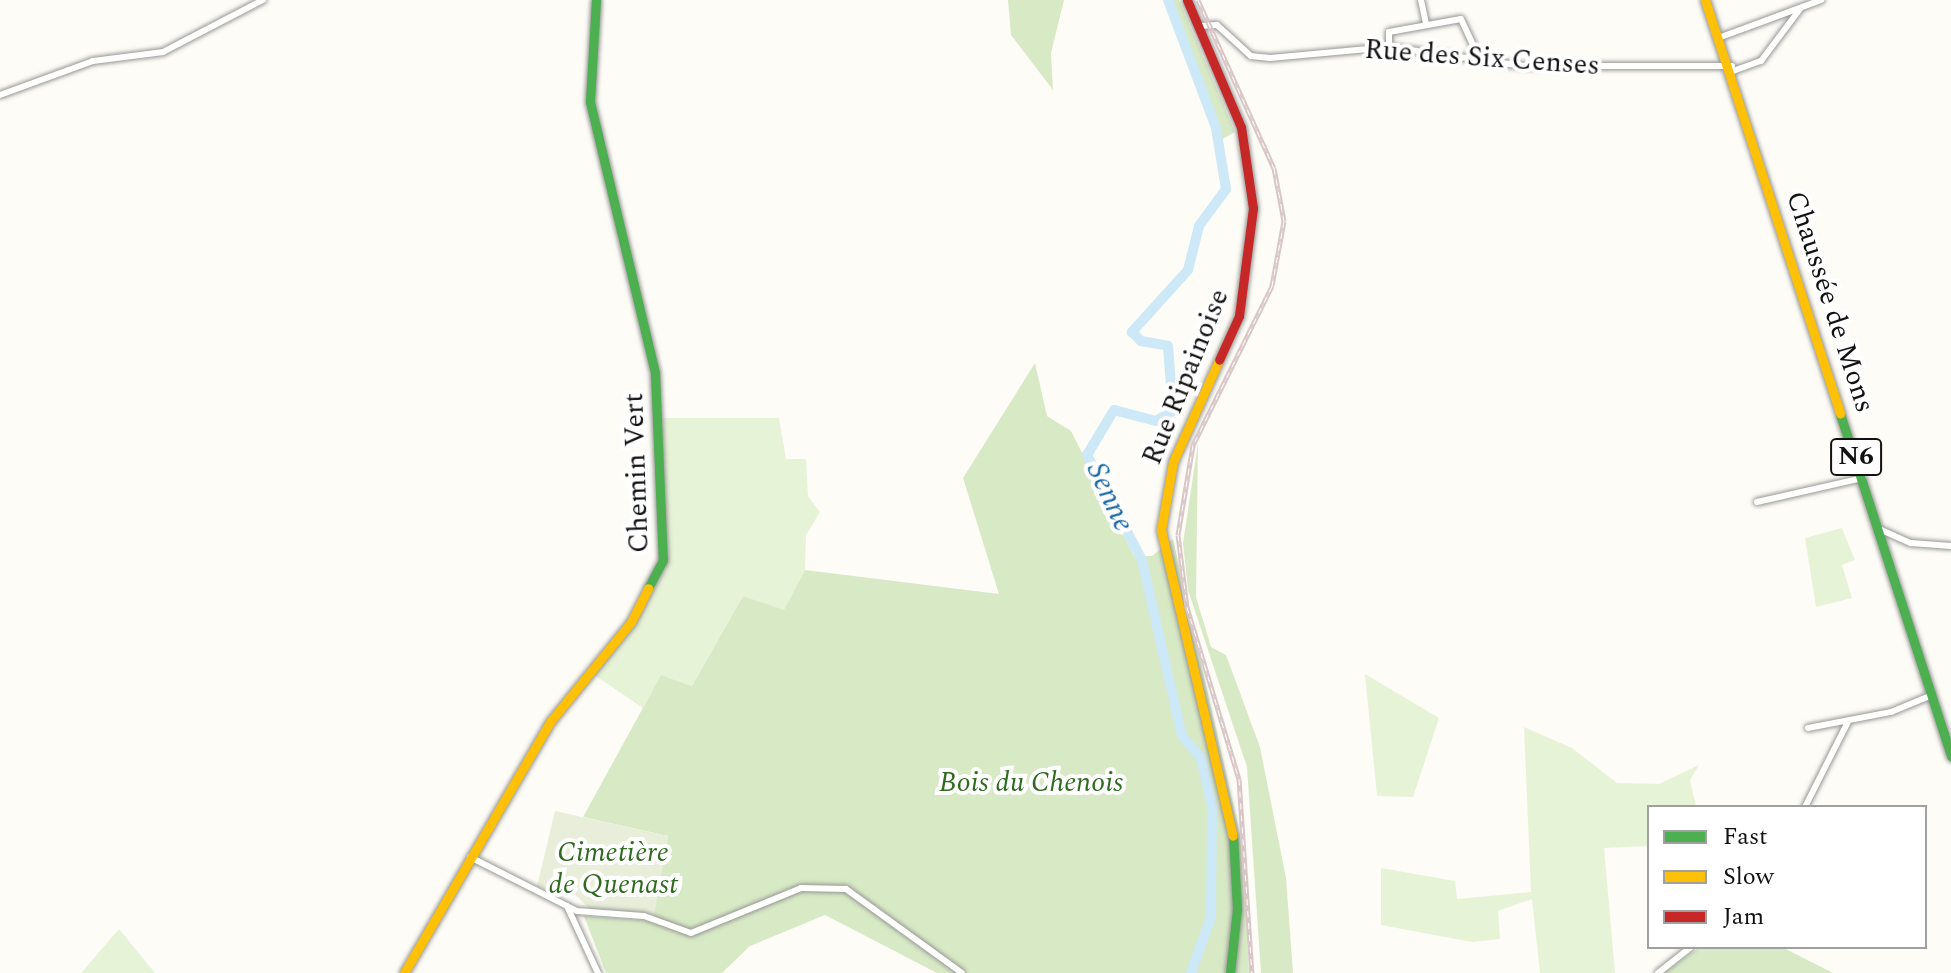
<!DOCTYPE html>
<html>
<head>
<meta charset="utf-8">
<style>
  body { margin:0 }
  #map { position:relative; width:1951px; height:973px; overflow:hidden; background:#fdfcf7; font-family:Spectral,serif }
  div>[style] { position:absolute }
  .green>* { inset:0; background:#e7f3d7 }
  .forest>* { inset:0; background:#d8eac5 }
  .cemetery>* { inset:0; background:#e9eedb }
  .river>* { height:10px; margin:-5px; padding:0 5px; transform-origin:5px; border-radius:5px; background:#cde8f7 }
  .roads { filter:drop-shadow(0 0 2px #979795) drop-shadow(0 0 2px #979795) }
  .street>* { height:6px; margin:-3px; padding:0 3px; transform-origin:3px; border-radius:3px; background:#fffffe }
  .fast>* { height:9px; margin:-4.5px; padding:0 4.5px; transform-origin:4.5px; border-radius:4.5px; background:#4caf50 }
  .slow>* { height:9px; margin:-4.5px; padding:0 4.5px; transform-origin:4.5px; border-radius:4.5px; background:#ffc107 }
  .jam>* { height:9px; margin:-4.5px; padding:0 4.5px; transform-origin:4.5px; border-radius:4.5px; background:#c62828 }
  .rail>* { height:5px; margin-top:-2.5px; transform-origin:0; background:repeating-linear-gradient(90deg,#fff 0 6px,#d9c6c7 0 12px); box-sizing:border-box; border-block:2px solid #d9c6c7 }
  span { translate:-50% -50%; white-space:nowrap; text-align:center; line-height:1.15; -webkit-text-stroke:8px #fff; paint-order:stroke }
  .shield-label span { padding:2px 6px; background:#fff; border:2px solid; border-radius:6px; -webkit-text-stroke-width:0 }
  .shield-label { font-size:26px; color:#111; font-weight:700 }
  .street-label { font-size:28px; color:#111 }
  .park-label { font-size:28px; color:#2f6b1f; font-style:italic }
  .water-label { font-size:30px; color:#1768a6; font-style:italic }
  .legend { position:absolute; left:1647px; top:805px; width:280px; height:144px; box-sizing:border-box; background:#fff; border:2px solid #a0a0a0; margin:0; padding:10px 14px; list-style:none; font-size:24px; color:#111 }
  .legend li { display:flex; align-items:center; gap:16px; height:40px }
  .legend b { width:40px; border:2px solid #a0a0a0 }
</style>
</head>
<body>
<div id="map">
  <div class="green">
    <i style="clip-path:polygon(661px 418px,779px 418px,786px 459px,806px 459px,808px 496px,820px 512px,806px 535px,805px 570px,784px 611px,743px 596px,692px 686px,661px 675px,643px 708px,593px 674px,629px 634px,666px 568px)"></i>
    <i style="clip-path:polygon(1842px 528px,1855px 560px,1842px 565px,1852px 598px,1816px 607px,1805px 538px)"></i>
    <i style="clip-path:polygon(1365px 674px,1439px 718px,1413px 797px,1377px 796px)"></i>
    <i style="clip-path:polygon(1524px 727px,1572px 748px,1617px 783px,1659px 784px,1699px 765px,1690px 780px,1696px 807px,1649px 807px,1649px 846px,1604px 848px,1615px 973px,1540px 973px,1532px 899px,1498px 911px,1500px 939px,1472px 942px,1381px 925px,1381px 868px,1455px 881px,1457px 899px,1531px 892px)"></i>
    <i style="clip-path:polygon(119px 929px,155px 973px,81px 973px)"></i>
  </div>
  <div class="forest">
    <i style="clip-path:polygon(1008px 0,1064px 0,1051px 53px,1053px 90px,1011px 35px)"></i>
    <i style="clip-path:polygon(1172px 0,1179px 0,1235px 132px,1219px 141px)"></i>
    <i style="clip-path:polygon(1035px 363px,1047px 416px,1071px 431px,1134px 556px,1152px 556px,1173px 539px,1243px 848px,1249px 973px,937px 973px,825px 915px,750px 946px,722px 973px,606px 973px,584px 916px,651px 921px,668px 836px,583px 817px,661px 675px,692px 686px,743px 596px,784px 610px,805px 570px,999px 594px,963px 478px)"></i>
    <i style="clip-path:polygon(1198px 443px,1196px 597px,1211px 647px,1226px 655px,1260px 747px,1286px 878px,1293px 973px,1261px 973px,1247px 767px,1188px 590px,1183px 543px)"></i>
    <i style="clip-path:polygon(1700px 947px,1782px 947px,1833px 973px,1664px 973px)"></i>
  </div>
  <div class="cemetery">
    <i style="clip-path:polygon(555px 811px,668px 836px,654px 915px,593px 912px,569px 889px,553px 893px,537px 886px)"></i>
  </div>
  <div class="river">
    <i style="left:1168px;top:0;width:137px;rotate:69.4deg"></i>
    <i style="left:1216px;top:128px;width:62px;rotate:80.7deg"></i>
    <i style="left:1226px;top:189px;width:46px;rotate:126.1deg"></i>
    <i style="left:1199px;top:226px;width:45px;rotate:104deg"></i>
    <i style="left:1188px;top:270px;width:84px;rotate:132.1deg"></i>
    <i style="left:1132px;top:332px;width:13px;rotate:45deg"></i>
    <i style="left:1141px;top:341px;width:27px;rotate:10deg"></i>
    <i style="left:1168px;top:346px;width:65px;rotate:85.6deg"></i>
    <i style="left:1173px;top:411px;width:20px;rotate:150deg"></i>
    <i style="left:1156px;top:421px;width:43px;rotate:-165.3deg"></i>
    <i style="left:1114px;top:410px;width:52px;rotate:121deg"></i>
    <i style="left:1087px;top:455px;width:119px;rotate:62.4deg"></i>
    <i style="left:1142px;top:560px;width:180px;rotate:77.2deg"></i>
    <i style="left:1182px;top:736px;width:29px;rotate:49deg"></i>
    <i style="left:1201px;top:758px;width:50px;rotate:77.3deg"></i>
    <i style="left:1212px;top:807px;width:110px;rotate:90.5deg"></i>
    <i style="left:1211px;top:917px;width:59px;rotate:109.7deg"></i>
  </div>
  <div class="roads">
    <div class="street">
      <i style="left:1421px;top:0;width:25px;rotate:78deg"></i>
      <i style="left:1199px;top:26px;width:18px;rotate:-3deg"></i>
      <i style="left:1217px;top:25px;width:46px;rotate:42.4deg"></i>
      <i style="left:1251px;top:56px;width:19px;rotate:6deg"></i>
      <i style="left:1270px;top:58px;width:120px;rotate:-5.3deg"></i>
      <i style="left:1389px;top:47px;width:136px;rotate:8deg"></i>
      <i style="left:1524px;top:66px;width:208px"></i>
      <i style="left:1721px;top:37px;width:107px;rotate:-20.3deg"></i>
      <i style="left:1389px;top:47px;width:15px;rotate:-90deg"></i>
      <i style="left:1389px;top:32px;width:73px;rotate:-10.2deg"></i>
      <i style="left:1461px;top:19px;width:47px;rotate:65.1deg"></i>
      <i style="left:1733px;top:71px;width:30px;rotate:-20deg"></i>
      <i style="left:1761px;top:61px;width:65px;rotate:-53.1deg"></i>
      <i style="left:0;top:95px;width:99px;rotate:-20.1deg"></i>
      <i style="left:93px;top:61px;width:71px;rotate:-7.3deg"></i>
      <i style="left:163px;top:52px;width:113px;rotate:-27.5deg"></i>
      <i style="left:1757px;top:502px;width:109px;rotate:-12.8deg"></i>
      <i style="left:1879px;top:529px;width:35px;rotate:24deg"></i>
      <i style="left:1911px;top:543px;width:40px;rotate:4.3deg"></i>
      <i style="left:1808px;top:728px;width:85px;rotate:-10.9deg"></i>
      <i style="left:1891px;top:712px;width:44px;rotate:-22.5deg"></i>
      <i style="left:1805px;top:807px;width:95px;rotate:-63.2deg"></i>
      <i style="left:470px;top:857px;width:120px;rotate:26.8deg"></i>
      <i style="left:577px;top:911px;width:67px;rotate:4.3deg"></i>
      <i style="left:644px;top:916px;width:50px;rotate:19.9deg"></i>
      <i style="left:691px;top:933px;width:119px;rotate:-22.2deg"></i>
      <i style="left:801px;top:888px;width:45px;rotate:1.3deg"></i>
      <i style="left:846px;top:889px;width:143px;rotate:35.9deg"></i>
      <i style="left:567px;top:906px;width:74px;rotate:65.2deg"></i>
      <i style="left:1658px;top:973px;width:42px;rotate:-38.2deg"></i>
    </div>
    <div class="fast">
      <i style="left:596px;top:0;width:102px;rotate:93.4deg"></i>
      <i style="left:590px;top:102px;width:279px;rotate:76.5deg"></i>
      <i style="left:655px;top:373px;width:187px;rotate:87.6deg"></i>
      <i style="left:663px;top:560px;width:32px;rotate:118deg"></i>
      <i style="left:1840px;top:414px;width:360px;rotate:72deg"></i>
      <i style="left:1230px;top:973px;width:64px;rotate:-83.8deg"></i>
      <i style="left:1237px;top:909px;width:73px;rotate:-93.1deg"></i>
    </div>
    <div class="slow">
      <i style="left:1705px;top:0;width:435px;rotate:71.9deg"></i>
      <i style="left:1219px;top:360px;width:112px;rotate:114.3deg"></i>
      <i style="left:1173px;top:462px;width:69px;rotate:100deg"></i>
      <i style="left:1161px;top:530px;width:314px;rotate:76.8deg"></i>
      <i style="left:404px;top:973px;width:290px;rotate:-59.8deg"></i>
      <i style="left:550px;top:722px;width:129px;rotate:-51deg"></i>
      <i style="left:631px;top:622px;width:38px;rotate:-63deg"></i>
    </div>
    <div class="jam">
      <i style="left:1187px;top:0;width:138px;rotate:67deg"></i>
      <i style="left:1241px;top:127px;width:82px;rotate:81.6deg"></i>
      <i style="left:1253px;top:208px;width:109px;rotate:97.4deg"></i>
      <i style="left:1239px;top:316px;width:48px;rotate:114.4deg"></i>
    </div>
  </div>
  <div class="rail">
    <i style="left:1198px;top:0;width:184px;rotate:65.7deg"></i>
    <i style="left:1274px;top:168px;width:54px;rotate:79.3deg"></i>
    <i style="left:1284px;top:221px;width:66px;rotate:100.5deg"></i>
    <i style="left:1272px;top:286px;width:178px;rotate:116.4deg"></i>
    <i style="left:1193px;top:445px;width:91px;rotate:99.5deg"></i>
    <i style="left:1178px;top:535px;width:73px;rotate:82.9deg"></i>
    <i style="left:1187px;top:607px;width:180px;rotate:73.2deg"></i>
    <i style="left:1239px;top:779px;width:194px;rotate:86.2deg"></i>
  </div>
  <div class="shield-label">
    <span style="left:1856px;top:457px">N6</span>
  </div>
  <div class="street-label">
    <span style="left:1482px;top:58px;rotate:4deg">Rue des Six Censes</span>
    <span style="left:1830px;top:302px;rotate:72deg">Chaussée de Mons</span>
    <span style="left:1186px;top:377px;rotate:-68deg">Rue Ripainoise</span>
    <span style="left:637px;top:473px;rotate:-92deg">Chemin Vert</span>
  </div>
  <div class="park-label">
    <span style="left:1031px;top:783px">Bois du Chenois</span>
    <span style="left:613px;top:869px">Cimetière<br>de Quenast</span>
  </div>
  <div class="water-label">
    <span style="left:1110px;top:497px;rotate:65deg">Senne</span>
  </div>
  <ul class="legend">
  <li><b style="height:10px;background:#4caf50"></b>Fast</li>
  <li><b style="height:10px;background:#ffc107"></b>Slow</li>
  <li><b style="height:10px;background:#c62828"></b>Jam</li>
  </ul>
</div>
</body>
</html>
